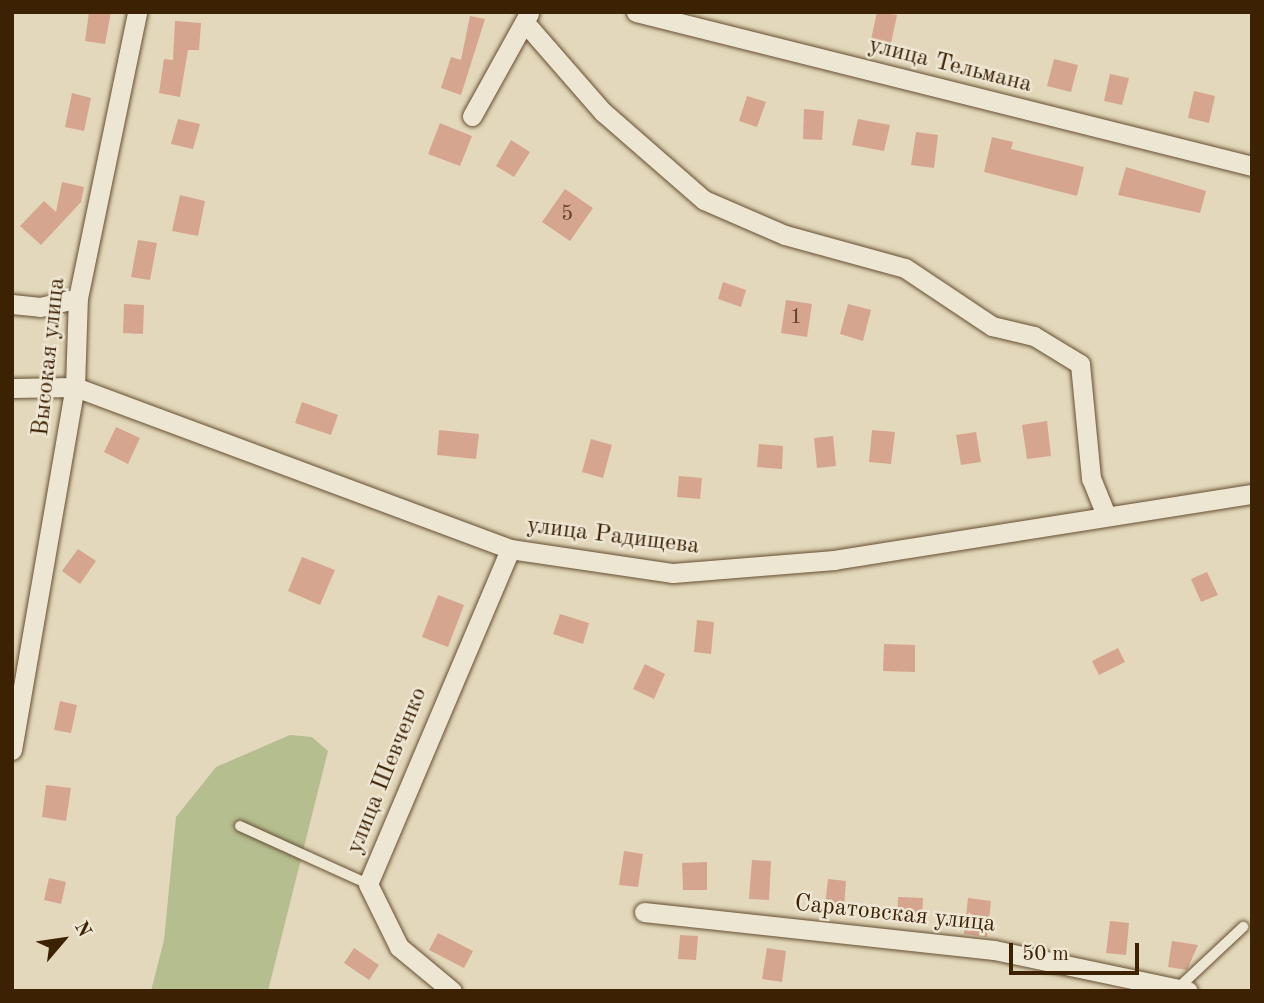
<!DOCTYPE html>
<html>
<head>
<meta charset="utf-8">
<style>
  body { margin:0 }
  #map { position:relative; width:1264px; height:1003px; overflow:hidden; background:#e3d8bb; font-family:"Old Standard TT",serif }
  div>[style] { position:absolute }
  .green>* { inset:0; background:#b5be8f }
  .building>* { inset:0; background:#d6a58f }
  .roads { filter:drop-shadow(0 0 2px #664f31) drop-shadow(0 0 2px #664f31) }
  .service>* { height:10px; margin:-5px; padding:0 5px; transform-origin:5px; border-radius:5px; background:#ede6d3 }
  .minor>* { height:19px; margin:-9.5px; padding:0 9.5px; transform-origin:9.5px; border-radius:9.5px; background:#ede6d3 }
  span { translate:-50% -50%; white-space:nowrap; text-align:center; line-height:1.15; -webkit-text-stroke:5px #ede6d3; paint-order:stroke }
  .number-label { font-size:21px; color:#634226 }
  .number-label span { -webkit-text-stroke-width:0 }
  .street-label { font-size:24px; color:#3d2103 }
  .frame { position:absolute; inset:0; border:14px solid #3d2103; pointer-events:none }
  .north { position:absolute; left:28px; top:905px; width:70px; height:70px; -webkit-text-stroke:5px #ede6d3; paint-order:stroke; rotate:61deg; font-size:19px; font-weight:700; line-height:28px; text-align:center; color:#3d2103 }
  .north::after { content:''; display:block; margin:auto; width:24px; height:32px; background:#3d2103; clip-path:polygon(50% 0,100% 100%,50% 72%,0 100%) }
  .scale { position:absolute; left:1009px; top:943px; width:130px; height:32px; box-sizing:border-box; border:4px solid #3d2103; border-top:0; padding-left:9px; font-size:21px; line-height:24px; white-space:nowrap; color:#3d2103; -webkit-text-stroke:5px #ede6d3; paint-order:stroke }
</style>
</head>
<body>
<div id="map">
  <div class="green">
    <i style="clip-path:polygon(290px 735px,312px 737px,328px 751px,268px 991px,151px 991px,164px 940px,176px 817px,216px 767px)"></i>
  </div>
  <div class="building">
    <i style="clip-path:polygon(89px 12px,111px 12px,105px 44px,85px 41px)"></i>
    <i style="clip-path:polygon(877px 12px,897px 15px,890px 48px,870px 44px)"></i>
    <i style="clip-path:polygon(470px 16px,485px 19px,461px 95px,441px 88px,451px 57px,461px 60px)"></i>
    <i style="clip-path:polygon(175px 21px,201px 23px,199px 50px,188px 50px,180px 97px,159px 93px,164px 59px,173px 60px)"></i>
    <i style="clip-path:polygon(1054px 59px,1078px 65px,1071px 92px,1047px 86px)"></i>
    <i style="clip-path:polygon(1110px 74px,1129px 78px,1122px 105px,1104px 101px)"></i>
    <i style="clip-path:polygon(1194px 91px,1215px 96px,1209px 123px,1188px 118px)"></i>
    <i style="clip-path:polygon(72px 93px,91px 98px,84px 131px,65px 127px)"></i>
    <i style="clip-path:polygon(747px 96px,766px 102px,757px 127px,739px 121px)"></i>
    <i style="clip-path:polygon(804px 109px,824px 111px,822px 140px,803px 139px)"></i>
    <i style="clip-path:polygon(178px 119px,200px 124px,193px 149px,171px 144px)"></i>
    <i style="clip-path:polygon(858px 119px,890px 125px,884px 151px,852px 145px)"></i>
    <i style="clip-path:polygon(440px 123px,472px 136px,460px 166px,428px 154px)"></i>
    <i style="clip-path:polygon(916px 132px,938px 135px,934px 168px,911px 165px)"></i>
    <i style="clip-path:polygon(992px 137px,1013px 142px,1011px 149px,1084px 167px,1077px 196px,984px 172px)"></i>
    <i style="clip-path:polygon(511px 140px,530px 152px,514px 177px,496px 166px)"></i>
    <i style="clip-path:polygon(1126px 167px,1206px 191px,1200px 213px,1118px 195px)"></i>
    <i style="clip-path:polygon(62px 182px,84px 187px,81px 202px,41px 245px,20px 226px,44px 201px,56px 212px)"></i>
    <i style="clip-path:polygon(565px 189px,593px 208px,570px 241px,542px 222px)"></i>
    <i style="clip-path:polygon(180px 195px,205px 201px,198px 236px,172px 231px)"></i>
    <i style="clip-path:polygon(138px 240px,157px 243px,150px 280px,131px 277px)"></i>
    <i style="clip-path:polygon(723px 282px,746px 290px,741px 307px,718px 299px)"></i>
    <i style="clip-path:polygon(786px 300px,812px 304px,807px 337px,781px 333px)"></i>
    <i style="clip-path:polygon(124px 304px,144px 305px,143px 334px,123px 333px)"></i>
    <i style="clip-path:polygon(848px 304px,871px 310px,863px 341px,840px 334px)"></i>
    <i style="clip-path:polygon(302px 402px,338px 415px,331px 435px,295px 423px)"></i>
    <i style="clip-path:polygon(1047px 421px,1051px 456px,1027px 459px,1022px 425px)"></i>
    <i style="clip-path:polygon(116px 427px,140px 438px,128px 464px,104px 452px)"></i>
    <i style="clip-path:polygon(439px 430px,479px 434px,476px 459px,437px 455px)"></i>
    <i style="clip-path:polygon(872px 430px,895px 432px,891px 464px,869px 462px)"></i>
    <i style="clip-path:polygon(976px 432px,981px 462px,961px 465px,956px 435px)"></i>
    <i style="clip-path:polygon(833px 436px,836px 466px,817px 468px,814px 438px)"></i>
    <i style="clip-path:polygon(591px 439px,612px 445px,603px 478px,582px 472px)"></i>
    <i style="clip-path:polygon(759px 444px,783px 446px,782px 469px,757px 467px)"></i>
    <i style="clip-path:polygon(679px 476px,702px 478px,700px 499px,677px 497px)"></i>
    <i style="clip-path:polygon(78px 549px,96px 561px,80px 584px,62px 571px)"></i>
    <i style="clip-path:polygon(302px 557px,335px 570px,320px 605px,288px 591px)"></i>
    <i style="clip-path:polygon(1207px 572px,1218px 595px,1201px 602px,1191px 579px)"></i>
    <i style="clip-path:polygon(438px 595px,464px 605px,448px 647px,422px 637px)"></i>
    <i style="clip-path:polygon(560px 614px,589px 623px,583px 644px,553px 634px)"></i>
    <i style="clip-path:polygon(697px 620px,714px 622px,711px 654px,694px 652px)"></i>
    <i style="clip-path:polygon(884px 644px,915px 645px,915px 672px,883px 671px)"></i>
    <i style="clip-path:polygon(1118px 648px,1125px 662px,1099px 675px,1092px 661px)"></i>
    <i style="clip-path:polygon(645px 664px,665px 674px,654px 699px,633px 689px)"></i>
    <i style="clip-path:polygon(60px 701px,77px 705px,71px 733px,54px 730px)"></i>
    <i style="clip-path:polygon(46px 785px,71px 788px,66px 821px,42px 817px)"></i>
    <i style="clip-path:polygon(624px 851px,643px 854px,638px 887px,619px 885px)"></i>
    <i style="clip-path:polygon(752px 860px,771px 861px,769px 900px,749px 899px)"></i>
    <i style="clip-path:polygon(707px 862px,707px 890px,683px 890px,682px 863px)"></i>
    <i style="clip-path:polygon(49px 878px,66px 882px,61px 904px,44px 900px)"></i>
    <i style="clip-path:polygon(828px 879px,846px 881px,844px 907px,825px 905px)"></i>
    <i style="clip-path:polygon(898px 897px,923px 898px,922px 922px,897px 921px)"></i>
    <i style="clip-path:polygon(968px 898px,991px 901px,987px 937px,964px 934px)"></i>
    <i style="clip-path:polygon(1110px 921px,1129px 923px,1126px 955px,1106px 953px)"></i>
    <i style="clip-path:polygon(438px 933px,473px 951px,464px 968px,429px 950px)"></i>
    <i style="clip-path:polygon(680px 935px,698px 936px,696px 960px,678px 959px)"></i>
    <i style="clip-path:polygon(1172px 941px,1198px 945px,1187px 970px,1168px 967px)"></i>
    <i style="clip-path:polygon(354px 948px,379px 965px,369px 980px,344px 963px)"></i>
    <i style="clip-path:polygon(767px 948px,786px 951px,782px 982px,762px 979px)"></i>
  </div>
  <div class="roads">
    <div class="service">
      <i style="left:240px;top:826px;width:141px;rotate:24.4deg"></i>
      <i style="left:1177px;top:989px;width:91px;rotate:-43.2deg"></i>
    </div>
    <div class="minor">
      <i style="left:636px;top:12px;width:635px;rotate:14.04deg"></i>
      <i style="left:527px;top:25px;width:116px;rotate:48.9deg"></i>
      <i style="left:603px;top:112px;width:134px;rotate:41.1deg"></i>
      <i style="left:704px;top:200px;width:88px;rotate:23.4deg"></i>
      <i style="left:785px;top:235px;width:124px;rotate:15.4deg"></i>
      <i style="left:905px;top:268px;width:105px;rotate:33.7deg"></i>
      <i style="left:992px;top:326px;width:43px;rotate:13.4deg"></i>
      <i style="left:1034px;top:336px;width:54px;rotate:31.3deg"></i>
      <i style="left:1080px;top:364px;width:115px;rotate:84.5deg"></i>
      <i style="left:1091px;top:478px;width:40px;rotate:68deg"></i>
      <i style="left:472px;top:116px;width:118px;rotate:-61deg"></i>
      <i style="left:12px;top:304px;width:28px;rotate:6deg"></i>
      <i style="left:40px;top:307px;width:39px;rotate:-13deg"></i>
      <i style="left:12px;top:388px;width:63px;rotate:-0.9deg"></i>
      <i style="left:75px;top:387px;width:464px;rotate:20.4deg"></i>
      <i style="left:510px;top:549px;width:165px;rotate:8.4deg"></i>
      <i style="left:673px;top:573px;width:162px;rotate:-4.6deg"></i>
      <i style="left:834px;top:560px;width:423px;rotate:-9deg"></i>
      <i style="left:12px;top:750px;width:368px;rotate:-80.2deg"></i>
      <i style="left:75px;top:387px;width:89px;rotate:-88.1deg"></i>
      <i style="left:78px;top:298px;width:292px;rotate:-78.3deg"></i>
      <i style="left:644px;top:912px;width:352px;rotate:6.2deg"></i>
      <i style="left:994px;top:950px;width:198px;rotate:11.9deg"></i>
      <i style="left:452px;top:991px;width:69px;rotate:-140.3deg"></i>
      <i style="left:399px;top:947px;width:70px;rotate:-116.2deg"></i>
      <i style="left:368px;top:884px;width:364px;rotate:-67deg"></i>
    </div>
  </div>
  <div class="number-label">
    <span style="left:567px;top:215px">5</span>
    <span style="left:796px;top:318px">1</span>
  </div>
  <div class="street-label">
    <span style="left:950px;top:66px;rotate:14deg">улица Тельмана</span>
    <span style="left:50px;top:357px;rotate:-84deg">Высокая улица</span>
    <span style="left:613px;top:537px;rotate:7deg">улица Радищева</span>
    <span style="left:388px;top:771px;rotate:-68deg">улица Шевченко</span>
    <span style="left:895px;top:915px;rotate:6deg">Саратовская улица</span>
  </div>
  <div class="frame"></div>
  <div class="north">N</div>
  <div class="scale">50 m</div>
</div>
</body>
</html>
